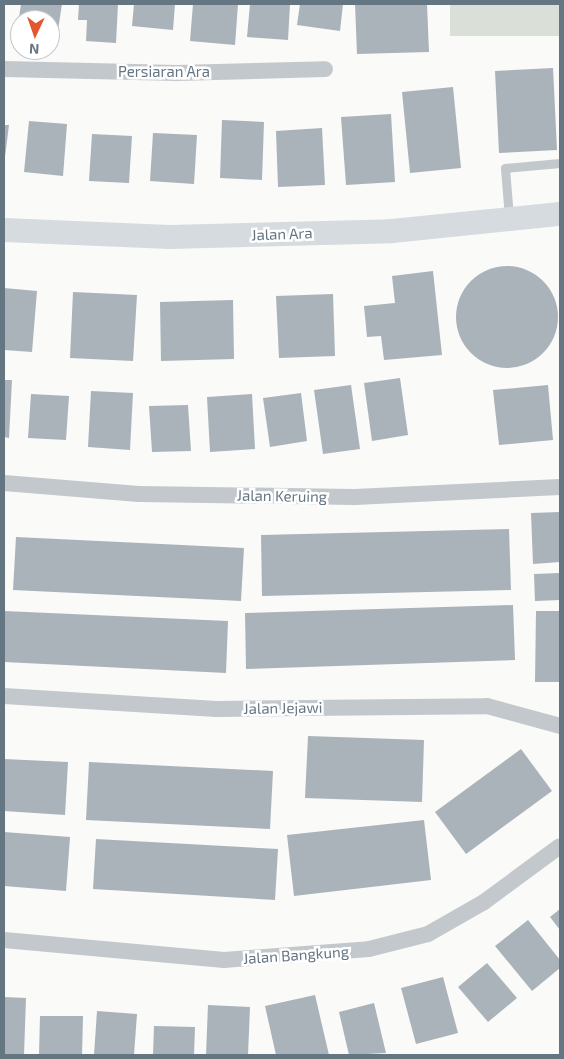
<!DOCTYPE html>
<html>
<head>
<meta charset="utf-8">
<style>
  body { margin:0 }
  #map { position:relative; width:564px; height:1059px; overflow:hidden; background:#fafaf8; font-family:"Exo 2",sans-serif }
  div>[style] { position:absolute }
  .green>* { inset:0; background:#dadfd7 }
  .building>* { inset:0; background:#aab3b9 }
  .round { border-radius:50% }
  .lane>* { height:9px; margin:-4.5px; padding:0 4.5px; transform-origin:4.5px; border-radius:4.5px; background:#c3c8cc }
  .street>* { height:16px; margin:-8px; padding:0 8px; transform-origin:8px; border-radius:8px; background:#c3c8cc }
  .secondary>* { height:24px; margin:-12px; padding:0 12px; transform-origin:12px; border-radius:12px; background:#d6dbdf }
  span { translate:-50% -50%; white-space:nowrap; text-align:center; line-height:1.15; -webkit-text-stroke:5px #fff; paint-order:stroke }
  .street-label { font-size:15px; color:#657683 }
  .frame { position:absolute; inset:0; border:5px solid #657683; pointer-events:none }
  .north { position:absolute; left:10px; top:10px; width:50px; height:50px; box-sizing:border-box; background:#fff; border:1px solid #c1c8cd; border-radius:50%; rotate:183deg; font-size:14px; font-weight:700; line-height:20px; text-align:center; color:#657683 }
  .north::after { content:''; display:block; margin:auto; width:18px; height:22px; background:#e4572e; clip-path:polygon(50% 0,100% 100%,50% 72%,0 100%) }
</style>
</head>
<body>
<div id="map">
  <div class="green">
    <i style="clip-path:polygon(450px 4px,560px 4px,560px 36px,450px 36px)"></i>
  </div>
  <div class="building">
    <i style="clip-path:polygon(21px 4px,62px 4px,56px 43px,50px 42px,50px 20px,20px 20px,20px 38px,16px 38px)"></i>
    <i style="clip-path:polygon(79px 4px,118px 4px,116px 43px,86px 41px,87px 20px,78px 20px)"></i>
    <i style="clip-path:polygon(134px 4px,175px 4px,173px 30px,132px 26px)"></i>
    <i style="clip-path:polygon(193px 4px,238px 4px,235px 45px,190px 41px)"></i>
    <i style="clip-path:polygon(250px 4px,290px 4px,288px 40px,247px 37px)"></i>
    <i style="clip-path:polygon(300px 4px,343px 4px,340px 31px,297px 25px)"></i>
    <i style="clip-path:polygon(355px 4px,427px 4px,429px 52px,357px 54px)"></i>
    <i style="clip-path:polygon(553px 68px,557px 150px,499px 153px,495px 71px)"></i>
    <i style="clip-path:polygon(453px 87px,461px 168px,410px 173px,402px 92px)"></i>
    <i style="clip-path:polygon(391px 114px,395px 182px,346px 185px,341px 117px)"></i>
    <i style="clip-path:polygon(222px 120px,264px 122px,262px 180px,220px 178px)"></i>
    <i style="clip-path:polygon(29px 121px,67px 124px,63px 176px,24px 172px)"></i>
    <i style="clip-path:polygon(4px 125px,9px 125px,5px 157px,4px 157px)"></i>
    <i style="clip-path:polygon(322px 128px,325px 185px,278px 187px,276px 131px)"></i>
    <i style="clip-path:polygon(153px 133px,197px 135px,194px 184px,150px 181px)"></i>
    <i style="clip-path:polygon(92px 134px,132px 136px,129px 183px,89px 181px)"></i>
    <i class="round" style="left:456px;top:266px;width:102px;height:102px"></i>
    <i style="clip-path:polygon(433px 271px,442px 355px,384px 360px,381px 336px,367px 337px,364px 306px,395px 303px,392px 276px)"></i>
    <i style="clip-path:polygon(4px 288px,37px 291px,32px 352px,4px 350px)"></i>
    <i style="clip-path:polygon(73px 292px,137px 295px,133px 361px,70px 358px)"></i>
    <i style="clip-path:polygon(333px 294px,335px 356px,279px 358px,276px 296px)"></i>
    <i style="clip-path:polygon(233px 300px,234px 359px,161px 361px,160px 302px)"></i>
    <i style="clip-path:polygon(400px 378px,408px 435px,372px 441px,364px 383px)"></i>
    <i style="clip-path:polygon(4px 380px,12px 380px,9px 438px,4px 437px)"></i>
    <i style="clip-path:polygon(351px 385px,360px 449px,323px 454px,314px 390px)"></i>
    <i style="clip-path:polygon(548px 385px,553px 440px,499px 445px,493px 390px)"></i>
    <i style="clip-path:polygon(91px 391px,133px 393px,130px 450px,88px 447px)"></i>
    <i style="clip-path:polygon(301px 393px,307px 441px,270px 447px,263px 398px)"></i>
    <i style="clip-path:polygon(31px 394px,69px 396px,66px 440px,28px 438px)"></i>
    <i style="clip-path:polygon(252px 394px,255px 449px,210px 452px,207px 397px)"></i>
    <i style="clip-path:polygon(188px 405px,191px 451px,152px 452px,149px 406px)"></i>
    <i style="clip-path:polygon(560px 512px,560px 562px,533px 564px,531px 513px)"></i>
    <i style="clip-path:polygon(509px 529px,511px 590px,262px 596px,261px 535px)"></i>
    <i style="clip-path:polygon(16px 537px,244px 548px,241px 601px,13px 590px)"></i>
    <i style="clip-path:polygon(560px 573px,560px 600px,535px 601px,534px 574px)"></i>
    <i style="clip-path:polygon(513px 605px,515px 660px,246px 669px,245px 613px)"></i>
    <i style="clip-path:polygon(4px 611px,228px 621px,226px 673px,4px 662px)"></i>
    <i style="clip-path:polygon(536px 611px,560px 611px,560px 682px,535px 682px)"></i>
    <i style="clip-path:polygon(308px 736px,424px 740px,422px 802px,305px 798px)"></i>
    <i style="clip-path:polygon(521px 749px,552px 791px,466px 854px,435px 812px)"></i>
    <i style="clip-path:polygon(4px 759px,68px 762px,65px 815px,4px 811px)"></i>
    <i style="clip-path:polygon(89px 762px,273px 771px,270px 829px,86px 820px)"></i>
    <i style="clip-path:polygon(424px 820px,431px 880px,294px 896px,287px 835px)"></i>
    <i style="clip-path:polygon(4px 832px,70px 837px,66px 891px,4px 886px)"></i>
    <i style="clip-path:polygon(96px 839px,278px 849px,275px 900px,93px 889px)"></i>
    <i style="clip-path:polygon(560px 909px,560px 930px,550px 917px)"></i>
    <i style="clip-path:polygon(528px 920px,560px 960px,560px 968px,532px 991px,495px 946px)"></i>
    <i style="clip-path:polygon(487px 963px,517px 998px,488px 1022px,458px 987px)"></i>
    <i style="clip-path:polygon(443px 977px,458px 1033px,416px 1044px,401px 988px)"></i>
    <i style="clip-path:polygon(315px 995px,329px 1055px,276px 1055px,265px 1006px)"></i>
    <i style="clip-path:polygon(4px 997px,26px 998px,24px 1055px,4px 1055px)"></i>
    <i style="clip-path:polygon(374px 1003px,386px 1053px,349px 1055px,339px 1012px)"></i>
    <i style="clip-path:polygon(208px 1005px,250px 1007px,248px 1055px,206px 1055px)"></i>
    <i style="clip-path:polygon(97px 1011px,137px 1014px,134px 1055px,94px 1055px)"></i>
    <i style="clip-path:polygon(40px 1016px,83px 1016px,82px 1055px,39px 1055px)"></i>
    <i style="clip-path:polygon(154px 1026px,195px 1027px,194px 1055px,153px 1055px)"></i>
  </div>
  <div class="lane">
    <i style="left:509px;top:217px;width:49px;rotate:-94.7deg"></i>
    <i style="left:505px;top:168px;width:55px;rotate:-5.2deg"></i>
  </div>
  <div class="street">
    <i style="left:4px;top:69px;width:173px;rotate:1.3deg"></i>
    <i style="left:177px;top:73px;width:148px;rotate:-1.5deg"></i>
    <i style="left:4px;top:483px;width:135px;rotate:4.7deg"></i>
    <i style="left:139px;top:494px;width:216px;rotate:0.8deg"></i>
    <i style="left:355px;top:497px;width:205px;rotate:-2.8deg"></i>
    <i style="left:4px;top:696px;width:213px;rotate:3.5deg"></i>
    <i style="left:217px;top:709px;width:270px;rotate:-0.6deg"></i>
    <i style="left:487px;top:706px;width:76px;rotate:15.3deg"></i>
    <i style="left:4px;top:940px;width:221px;rotate:5.2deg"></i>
    <i style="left:224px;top:960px;width:145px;rotate:-4.3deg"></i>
    <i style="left:369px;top:949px;width:61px;rotate:-14.3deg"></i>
    <i style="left:428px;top:934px;width:64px;rotate:-29.7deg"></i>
    <i style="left:484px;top:902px;width:94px;rotate:-36.4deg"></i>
  </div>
  <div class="secondary">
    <i style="left:4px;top:230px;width:166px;rotate:2.4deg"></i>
    <i style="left:170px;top:237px;width:222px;rotate:-1.5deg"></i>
    <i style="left:392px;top:231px;width:169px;rotate:-5.8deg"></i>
  </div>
  <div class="street-label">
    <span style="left:164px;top:72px">Persiaran Ara</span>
    <span style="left:282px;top:234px;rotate:-2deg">Jalan Ara</span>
    <span style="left:282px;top:496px;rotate:1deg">Jalan Keruing</span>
    <span style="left:283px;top:708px;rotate:-1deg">Jalan Jejawi</span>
    <span style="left:296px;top:955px;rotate:-4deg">Jalan Bangkung</span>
  </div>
  <div class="frame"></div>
  <div class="north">N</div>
</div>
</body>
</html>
